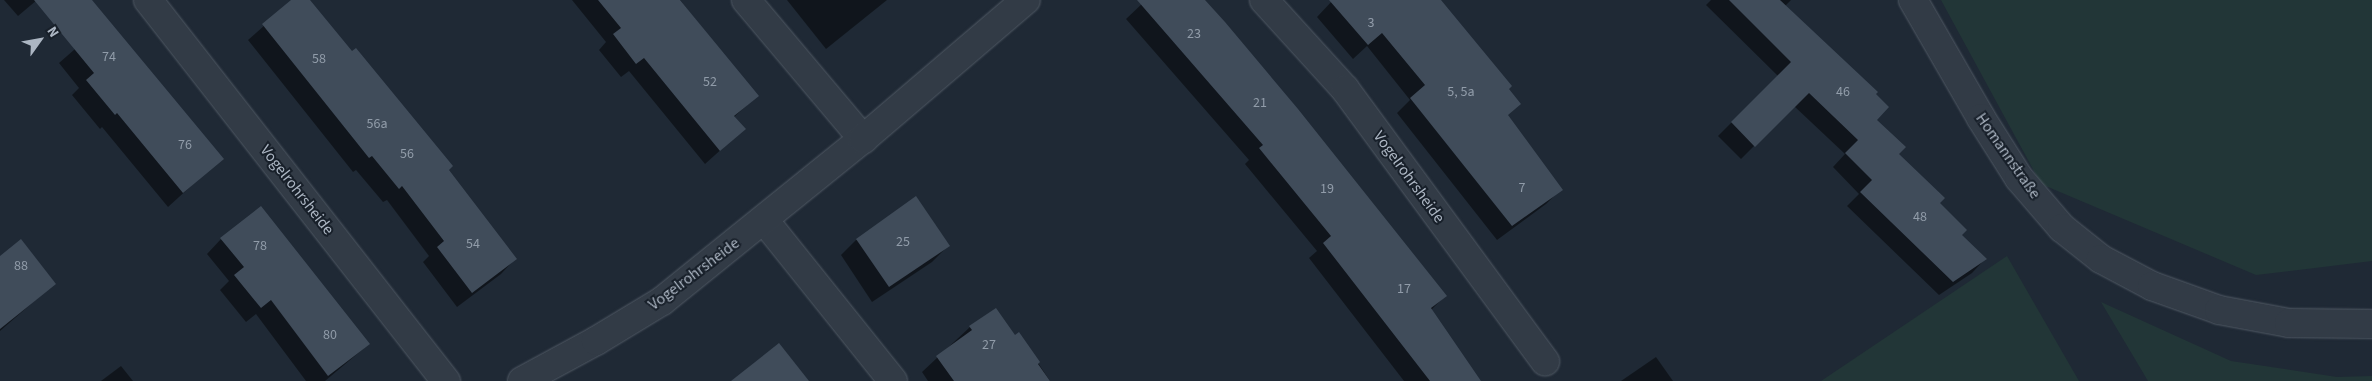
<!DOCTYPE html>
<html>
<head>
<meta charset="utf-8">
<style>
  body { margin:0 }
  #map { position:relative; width:2372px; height:381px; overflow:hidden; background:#1f2935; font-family:"Source Sans 3",sans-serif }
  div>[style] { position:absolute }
  .green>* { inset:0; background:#223637 }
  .shadow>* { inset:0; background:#0007 }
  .building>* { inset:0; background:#404c5a }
  .roads { filter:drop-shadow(0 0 1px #505964) drop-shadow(0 0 1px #505964) }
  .minor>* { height:28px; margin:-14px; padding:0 14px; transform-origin:14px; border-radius:14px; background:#323b46 }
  span { translate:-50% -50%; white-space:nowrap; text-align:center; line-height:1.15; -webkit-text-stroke:4px #18202a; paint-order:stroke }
  .number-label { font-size:14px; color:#919ca9 }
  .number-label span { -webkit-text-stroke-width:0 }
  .street-label { font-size:16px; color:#acb6c3 }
  .north { position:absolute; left:15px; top:15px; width:50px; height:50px; -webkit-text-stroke:4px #18202a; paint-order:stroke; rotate:58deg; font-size:14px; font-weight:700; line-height:20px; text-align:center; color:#acb6c3 }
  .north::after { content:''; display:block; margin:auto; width:18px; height:22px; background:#acb6c3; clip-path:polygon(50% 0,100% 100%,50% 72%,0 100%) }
</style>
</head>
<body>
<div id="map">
  <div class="green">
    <i style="clip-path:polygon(1941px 0,2372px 0,2372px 261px,2256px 275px,2041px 184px)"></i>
    <i style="clip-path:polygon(2007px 256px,2079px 381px,1821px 381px)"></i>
    <i style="clip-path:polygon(2101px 302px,2231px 361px,2337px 377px,2372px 376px,2372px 381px,2148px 381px)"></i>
  </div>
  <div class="shadow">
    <i style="clip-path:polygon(4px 0,37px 0,18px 16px)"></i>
    <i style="clip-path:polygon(293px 0,308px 0,447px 170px,515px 259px,501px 274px,457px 307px,423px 262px,429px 256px,387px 200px,383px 202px,356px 170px,353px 172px,248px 40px)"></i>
    <i style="clip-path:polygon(572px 0,680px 0,757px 96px,734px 117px,744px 129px,705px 164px,629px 71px,621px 77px,599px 50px,606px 42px)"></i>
    <i style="clip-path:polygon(787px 0,887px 0,826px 49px)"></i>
    <i style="clip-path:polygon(1146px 0,1203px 0,1445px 296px,1431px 310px,1480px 381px,1404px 381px,1309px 258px,1317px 251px,1245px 164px,1249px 160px,1126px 19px)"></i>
    <i style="clip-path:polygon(1333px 0,1439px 0,1507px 89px,1507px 116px,1561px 189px,1546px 204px,1497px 240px,1397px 113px,1410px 100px,1367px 46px,1353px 59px,1317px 17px)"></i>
    <i style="clip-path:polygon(1711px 0,1791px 0,1785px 6px,1875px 120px,1898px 154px,1939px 203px,1961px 235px,1985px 259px,1972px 273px,1939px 295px,1847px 206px,1859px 194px,1833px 167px,1845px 154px,1794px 106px,1741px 159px,1718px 136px,1778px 76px,1706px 5px)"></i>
    <i style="clip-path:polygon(107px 21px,222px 158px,168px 207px,102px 127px,100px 129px,72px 95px,79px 88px,59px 63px)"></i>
    <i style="clip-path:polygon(221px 239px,369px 344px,325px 381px,306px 381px,256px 314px,246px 322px,220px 290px,229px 281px,207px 254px)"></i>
    <i style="clip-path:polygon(856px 240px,948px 246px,932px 262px,872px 302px,841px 255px)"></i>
    <i style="clip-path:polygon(0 258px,55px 283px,0 331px)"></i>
    <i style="clip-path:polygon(970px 327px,1014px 337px,1019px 334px,1050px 381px,928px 381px,922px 372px)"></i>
    <i style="clip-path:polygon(1656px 357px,1673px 381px,1621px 381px)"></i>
    <i style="clip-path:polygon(121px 366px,133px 381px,101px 381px)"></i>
  </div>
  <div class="building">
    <i style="clip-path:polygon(34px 0,92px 0,224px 159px,183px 193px,117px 113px,115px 115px,86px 80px,94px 73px)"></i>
    <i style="clip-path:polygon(291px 0,310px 0,352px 51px,356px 48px,453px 166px,449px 170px,517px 259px,472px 293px,437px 247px,444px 241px,402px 186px,399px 189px,372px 156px,369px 158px,262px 24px)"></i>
    <i style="clip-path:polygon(598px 0,680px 0,759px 96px,734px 116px,746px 129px,720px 151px,644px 58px,636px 64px,613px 34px,621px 28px)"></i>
    <i style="clip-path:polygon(1137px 0,1205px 0,1225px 22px,1298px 109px,1447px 296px,1431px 308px,1481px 381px,1430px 381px,1323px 243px,1331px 236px,1259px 148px,1263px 145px)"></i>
    <i style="clip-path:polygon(1329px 0,1441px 0,1512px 86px,1509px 89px,1521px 104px,1508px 115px,1563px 190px,1512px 226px,1410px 98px,1425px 85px,1382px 33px,1368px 45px)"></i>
    <i style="clip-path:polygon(1729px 0,1780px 0,1878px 92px,1876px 94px,1889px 107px,1877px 120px,1906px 147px,1899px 154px,1945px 198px,1940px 203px,1967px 230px,1962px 235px,1987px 259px,1953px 282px,1860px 192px,1872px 180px,1845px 153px,1858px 140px,1809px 93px,1755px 147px,1731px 122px,1791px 62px)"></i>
    <i style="clip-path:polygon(916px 196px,950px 246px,889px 287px,856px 239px)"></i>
    <i style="clip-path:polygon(261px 206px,370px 344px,328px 376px,271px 300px,261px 308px,234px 275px,244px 267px,220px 238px)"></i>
    <i style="clip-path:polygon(21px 239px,56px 284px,0 329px,0 256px)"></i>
    <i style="clip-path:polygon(996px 308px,1015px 335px,1019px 332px,1040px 362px,1038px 364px,1050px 381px,954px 381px,936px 356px,972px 330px,969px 326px)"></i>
    <i style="clip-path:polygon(779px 343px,809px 381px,731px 381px)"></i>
  </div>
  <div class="roads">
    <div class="minor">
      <i style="left:148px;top:0;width:484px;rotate:52deg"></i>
      <i style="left:746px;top:0;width:182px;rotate:49.9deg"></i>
      <i style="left:1264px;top:0;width:120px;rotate:47.7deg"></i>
      <i style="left:1345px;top:89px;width:338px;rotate:53.7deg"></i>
      <i style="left:1913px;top:0;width:136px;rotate:60deg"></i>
      <i style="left:1981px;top:118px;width:71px;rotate:57.7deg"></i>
      <i style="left:2019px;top:178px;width:66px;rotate:49.3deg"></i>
      <i style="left:2062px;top:228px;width:50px;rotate:38.5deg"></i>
      <i style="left:2101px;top:259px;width:58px;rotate:27.9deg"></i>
      <i style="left:2152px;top:286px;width:71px;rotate:19.7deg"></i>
      <i style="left:2219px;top:310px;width:71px;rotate:10.5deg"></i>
      <i style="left:2289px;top:323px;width:83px;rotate:0.7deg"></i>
      <i style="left:764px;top:220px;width:206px;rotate:51.3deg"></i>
      <i style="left:522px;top:381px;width:84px;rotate:-28.4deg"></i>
      <i style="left:596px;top:341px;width:77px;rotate:-31.2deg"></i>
      <i style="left:662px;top:301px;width:258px;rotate:-38.9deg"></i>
      <i style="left:863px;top:139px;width:214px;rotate:-40.5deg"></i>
    </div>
  </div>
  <div class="number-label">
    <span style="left:1371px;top:23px">3</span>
    <span style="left:1194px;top:34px">23</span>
    <span style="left:109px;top:57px">74</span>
    <span style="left:319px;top:59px">58</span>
    <span style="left:710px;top:82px">52</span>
    <span style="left:1461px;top:92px">5, 5a</span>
    <span style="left:1843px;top:92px">46</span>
    <span style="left:1260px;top:103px">21</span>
    <span style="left:377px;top:124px">56a</span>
    <span style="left:185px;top:145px">76</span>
    <span style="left:407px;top:154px">56</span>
    <span style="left:1522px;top:188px">7</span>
    <span style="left:1327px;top:189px">19</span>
    <span style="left:1920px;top:217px">48</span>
    <span style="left:903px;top:242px">25</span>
    <span style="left:473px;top:244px">54</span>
    <span style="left:260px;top:246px">78</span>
    <span style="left:21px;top:266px">88</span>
    <span style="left:1404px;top:289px">17</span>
    <span style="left:330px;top:335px">80</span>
    <span style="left:989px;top:345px">27</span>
  </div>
  <div class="street-label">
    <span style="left:2008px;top:156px;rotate:55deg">Homannstraße</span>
    <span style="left:1409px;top:177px;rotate:54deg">Vogelrohrsheide</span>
    <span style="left:297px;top:190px;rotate:52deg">Vogelrohrsheide</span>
    <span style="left:694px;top:274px;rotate:-37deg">Vogelrohrsheide</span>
  </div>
  <div class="north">N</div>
</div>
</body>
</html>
